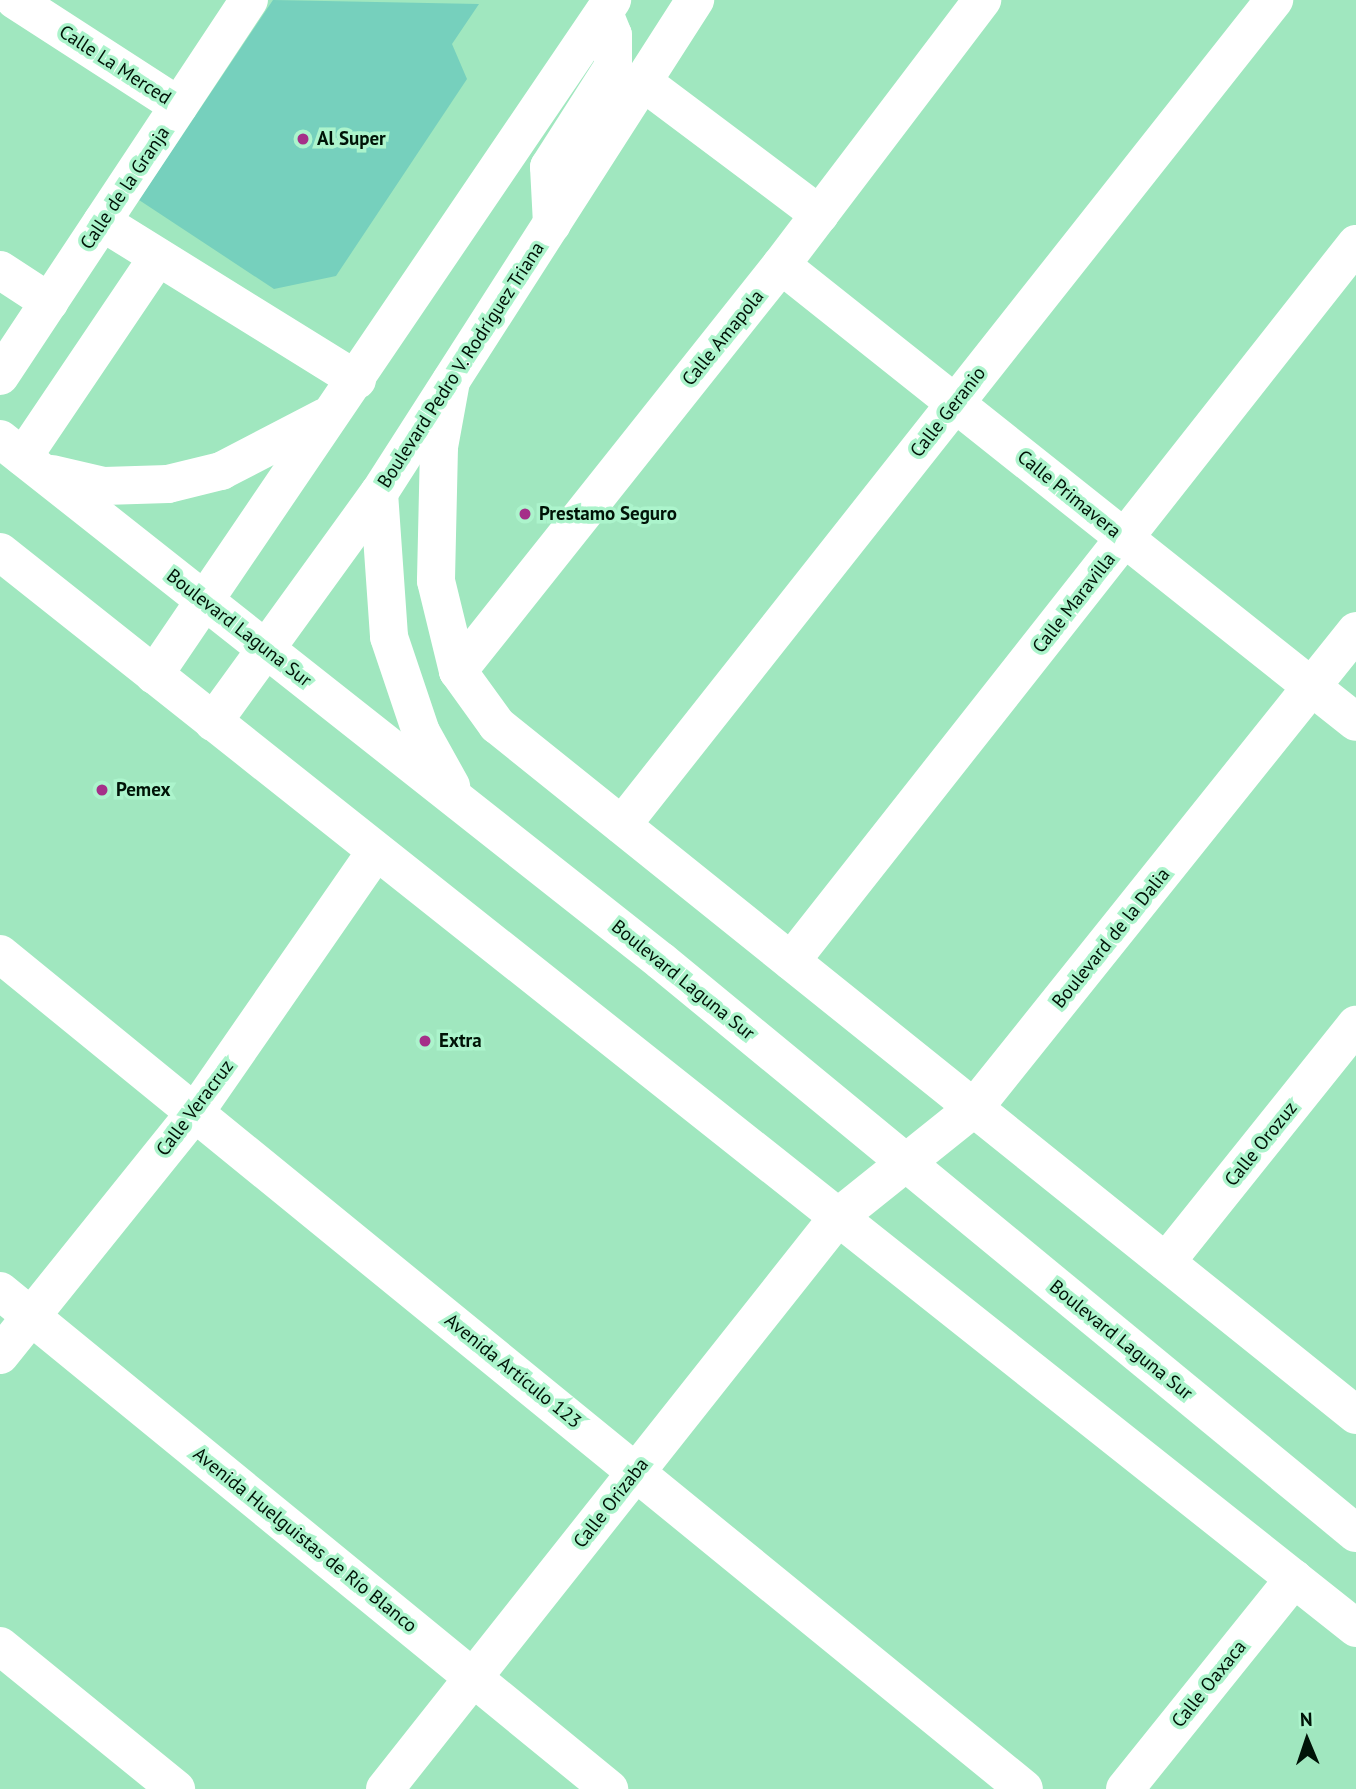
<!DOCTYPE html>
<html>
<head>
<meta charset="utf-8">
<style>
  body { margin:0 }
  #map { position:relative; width:1356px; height:1789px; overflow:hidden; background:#a0e7bf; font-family:"PT Sans",sans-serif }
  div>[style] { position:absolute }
  .building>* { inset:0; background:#76d0bd }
  .minor>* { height:38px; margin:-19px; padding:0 19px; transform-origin:19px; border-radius:19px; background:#fff }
  .major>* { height:38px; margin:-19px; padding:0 19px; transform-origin:19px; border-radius:19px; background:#fff }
  .dots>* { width:19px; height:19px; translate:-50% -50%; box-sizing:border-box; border:4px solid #acf4cc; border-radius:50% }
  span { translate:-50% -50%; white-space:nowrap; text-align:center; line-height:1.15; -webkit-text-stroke:7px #acf4cc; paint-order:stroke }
  .street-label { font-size:19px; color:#001307 }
  .poi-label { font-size:19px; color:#001307; font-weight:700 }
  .left { translate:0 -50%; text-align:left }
  .north { position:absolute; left:1272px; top:1705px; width:70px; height:70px; -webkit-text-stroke:5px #acf4cc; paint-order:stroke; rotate:358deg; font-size:19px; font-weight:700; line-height:28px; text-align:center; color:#001307 }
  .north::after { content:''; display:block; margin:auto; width:24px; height:32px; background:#001307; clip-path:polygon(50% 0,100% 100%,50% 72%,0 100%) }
</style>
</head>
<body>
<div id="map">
  <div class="building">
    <i style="clip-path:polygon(273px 0,479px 4px,452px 44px,467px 79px,336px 276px,274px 289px,139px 200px)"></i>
  </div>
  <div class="minor">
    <i style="left:15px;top:0;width:195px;rotate:32.9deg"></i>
    <i style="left:643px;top:82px;width:221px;rotate:36.9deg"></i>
    <i style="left:102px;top:222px;width:300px;rotate:31.8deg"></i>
    <i style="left:781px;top:265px;width:734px;rotate:38.48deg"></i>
    <i style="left:0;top:270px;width:59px;rotate:33.1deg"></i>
    <i style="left:0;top:376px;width:451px;rotate:-56.5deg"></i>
    <i style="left:451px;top:381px;width:67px;rotate:100.3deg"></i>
    <i style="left:439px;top:447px;width:134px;rotate:91.3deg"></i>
    <i style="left:436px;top:581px;width:93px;rotate:76.3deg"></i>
    <i style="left:458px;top:671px;width:67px;rotate:54.2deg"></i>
    <i style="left:497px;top:725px;width:1102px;rotate:38.77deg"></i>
    <i style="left:23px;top:457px;width:241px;rotate:-56deg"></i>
    <i style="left:458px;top:671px;width:519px;rotate:-51.5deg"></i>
    <i style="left:781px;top:265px;width:333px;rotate:-52.8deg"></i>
    <i style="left:622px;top:825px;width:1052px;rotate:-51.68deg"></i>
    <i style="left:0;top:954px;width:1321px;rotate:39.19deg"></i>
    <i style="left:791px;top:961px;width:913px;rotate:-51.76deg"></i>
    <i style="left:1166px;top:1262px;width:304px;rotate:-51.3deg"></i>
    <i style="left:0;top:1291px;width:787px;rotate:39.27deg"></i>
    <i style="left:0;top:1355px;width:313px;rotate:-51.2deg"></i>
    <i style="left:196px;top:1111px;width:316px;rotate:-55.3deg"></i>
    <i style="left:0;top:1646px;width:227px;rotate:39.1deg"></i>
    <i style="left:385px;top:1789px;width:730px;rotate:-51.62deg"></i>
    <i style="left:838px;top:1217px;width:174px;rotate:-38.7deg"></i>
    <i style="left:974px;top:1108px;width:611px;rotate:-51.31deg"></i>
    <i style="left:1125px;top:1789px;width:270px;rotate:-51.2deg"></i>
  </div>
  <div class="major">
    <i style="left:552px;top:224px;width:57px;rotate:-93deg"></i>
    <i style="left:549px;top:167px;width:119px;rotate:-57.4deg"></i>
    <i style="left:613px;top:67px;width:32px;rotate:-90deg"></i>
    <i style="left:613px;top:35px;width:24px;rotate:-112deg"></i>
    <i style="left:0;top:439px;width:842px;rotate:38.3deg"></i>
    <i style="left:661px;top:961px;width:900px;rotate:39.46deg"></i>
    <i style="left:52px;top:474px;width:53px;rotate:13deg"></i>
    <i style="left:104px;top:486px;width:64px;rotate:-1.8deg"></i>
    <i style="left:168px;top:484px;width:55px;rotate:-13.8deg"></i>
    <i style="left:221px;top:471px;width:117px;rotate:-27.4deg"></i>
    <i style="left:379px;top:493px;width:144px;rotate:86deg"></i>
    <i style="left:389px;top:637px;width:100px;rotate:71.4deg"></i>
    <i style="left:421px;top:732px;width:62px;rotate:60.9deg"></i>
    <i style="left:0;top:552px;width:1731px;rotate:38.43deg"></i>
    <i style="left:154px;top:675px;width:816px;rotate:-55.84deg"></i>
    <i style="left:213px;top:722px;width:283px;rotate:-54.1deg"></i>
    <i style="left:379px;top:493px;width:586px;rotate:-57.34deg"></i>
  </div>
  <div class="dots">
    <i style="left:303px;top:139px;background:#a53089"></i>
    <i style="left:525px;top:514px;background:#a53089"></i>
    <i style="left:102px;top:790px;background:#a53089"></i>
    <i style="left:425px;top:1041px;background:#a53089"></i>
  </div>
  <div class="street-label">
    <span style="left:115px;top:65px;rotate:33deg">Calle La Merced</span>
    <span style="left:125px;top:188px;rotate:-56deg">Calle de la Granja</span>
    <span style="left:723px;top:338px;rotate:-51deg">Calle Amapola</span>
    <span style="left:461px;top:365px;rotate:-57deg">Boulevard Pedro V. Rodríguez Triana</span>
    <span style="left:948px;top:412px;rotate:-52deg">Calle Geranio</span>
    <span style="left:1069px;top:494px;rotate:39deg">Calle Primavera</span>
    <span style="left:1074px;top:603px;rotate:-52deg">Calle Maravilla</span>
    <span style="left:239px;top:628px;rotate:38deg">Boulevard Laguna Sur</span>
    <span style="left:1111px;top:938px;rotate:-51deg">Boulevard de la Dalia</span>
    <span style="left:683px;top:980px;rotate:39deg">Boulevard Laguna Sur</span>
    <span style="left:195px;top:1108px;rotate:-53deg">Calle Veracruz</span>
    <span style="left:1261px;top:1144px;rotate:-51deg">Calle Orozuz</span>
    <span style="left:1121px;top:1340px;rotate:39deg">Boulevard Laguna Sur</span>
    <span style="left:513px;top:1371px;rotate:39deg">Avenida Artículo 123</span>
    <span style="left:611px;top:1503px;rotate:-52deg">Calle Orizaba</span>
    <span style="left:305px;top:1540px;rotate:39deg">Avenida Huelguistas de Río Blanco</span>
    <span style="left:1209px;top:1684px;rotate:-51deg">Calle Oaxaca</span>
  </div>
  <div class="poi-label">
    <span class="left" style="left:317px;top:139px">Al Super</span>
    <span class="left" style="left:539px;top:514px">Prestamo Seguro</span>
    <span class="left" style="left:116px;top:790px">Pemex</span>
    <span class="left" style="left:439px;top:1041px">Extra</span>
  </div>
  <div class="north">N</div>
</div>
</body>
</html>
